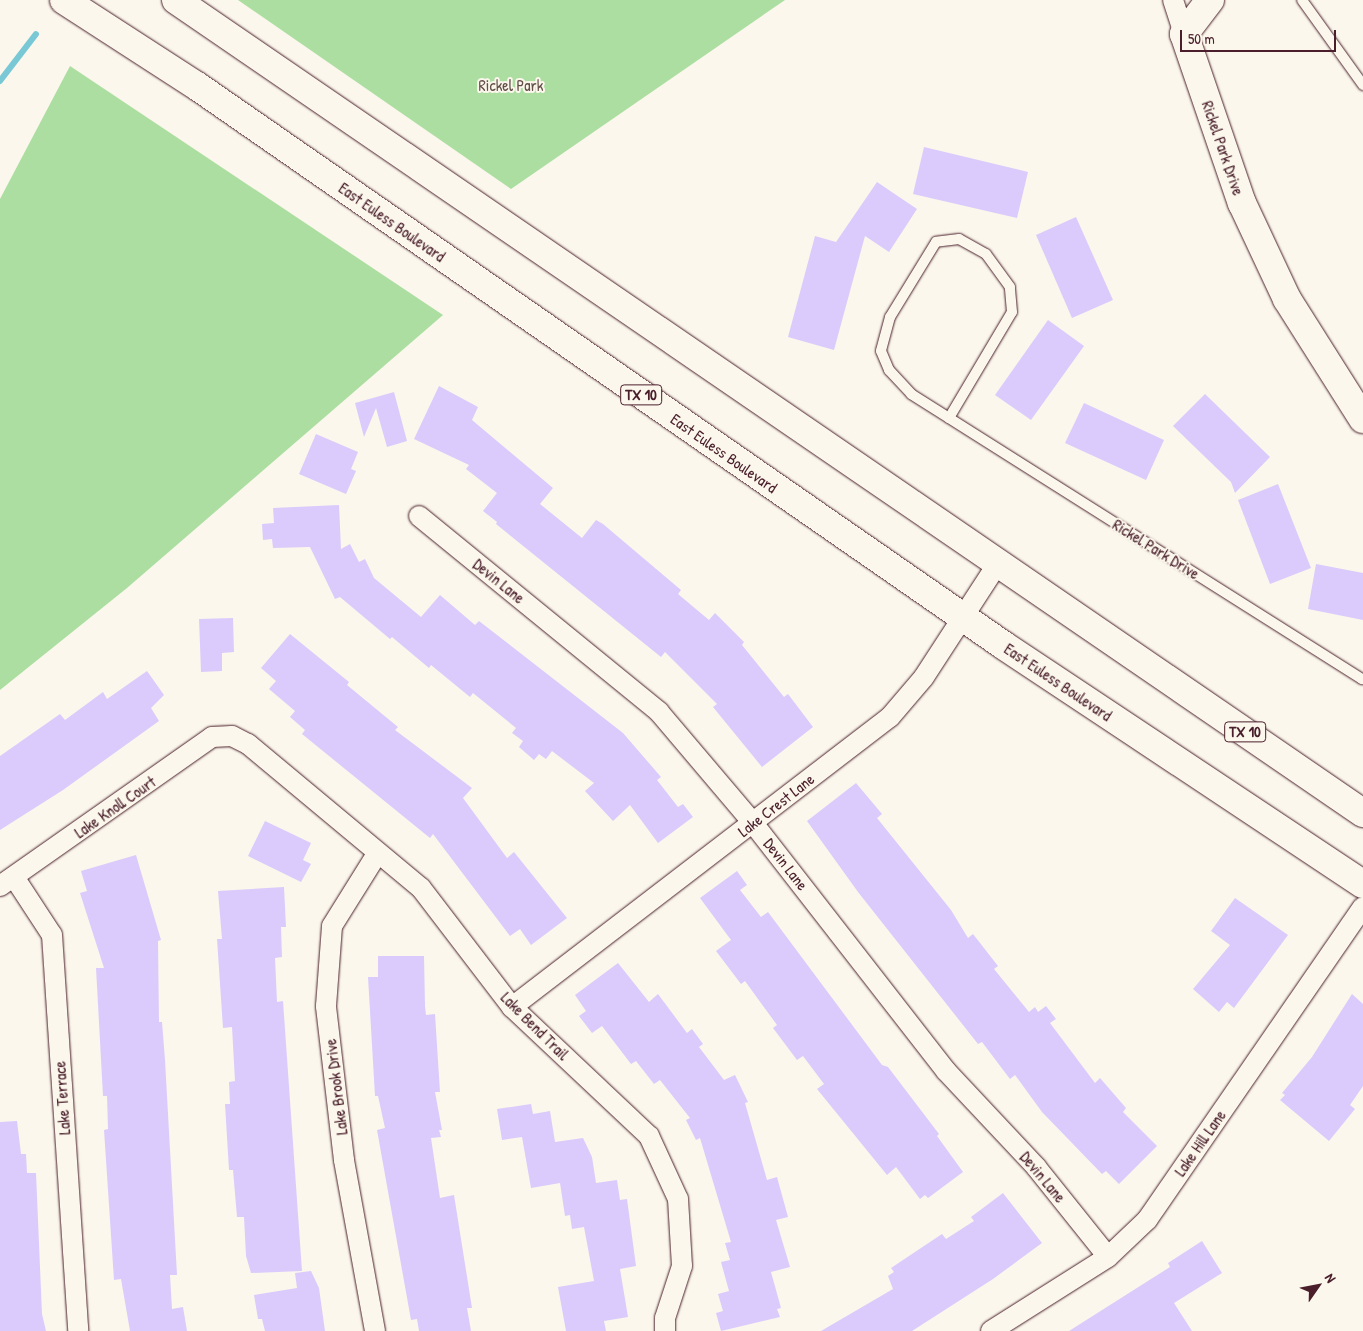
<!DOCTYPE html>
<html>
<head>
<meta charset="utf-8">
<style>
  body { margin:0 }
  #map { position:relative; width:1363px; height:1331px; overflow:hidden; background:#fbf7ec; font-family:"Patrick Hand",sans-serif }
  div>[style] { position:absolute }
  .green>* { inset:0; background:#abdea0 }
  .stream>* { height:6px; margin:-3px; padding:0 3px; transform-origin:3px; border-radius:3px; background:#79c8d6 }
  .building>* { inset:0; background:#dacbfc }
  .roads { filter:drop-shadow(0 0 1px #4a1f2b) drop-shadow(0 0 1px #4a1f2b) }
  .lane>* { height:10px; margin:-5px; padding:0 5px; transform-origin:5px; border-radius:5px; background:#fbf7ec }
  .street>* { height:20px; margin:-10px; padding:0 10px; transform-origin:10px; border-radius:10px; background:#fbf7ec }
  .secondary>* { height:28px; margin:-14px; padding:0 14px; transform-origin:14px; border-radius:14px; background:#fbf7ec }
  .primary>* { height:28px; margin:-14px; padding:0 14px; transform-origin:14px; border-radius:14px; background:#fbf7ec }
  span { translate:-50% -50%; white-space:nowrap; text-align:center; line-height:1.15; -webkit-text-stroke:4px #fbf7ec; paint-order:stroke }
  .shield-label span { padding:1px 4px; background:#fbf7ec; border:1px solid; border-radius:4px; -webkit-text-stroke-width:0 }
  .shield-label { font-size:15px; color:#4a1f2b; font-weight:700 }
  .park-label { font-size:16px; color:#624f48 }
  .street-label { font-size:16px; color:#4a1f2b }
  .north { position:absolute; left:1293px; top:1261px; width:50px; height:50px; -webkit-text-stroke:4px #fbf7ec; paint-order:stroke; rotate:57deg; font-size:14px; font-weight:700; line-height:20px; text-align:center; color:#4a1f2b }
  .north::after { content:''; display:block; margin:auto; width:18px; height:22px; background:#4a1f2b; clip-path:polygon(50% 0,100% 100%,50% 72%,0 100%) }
  .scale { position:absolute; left:1180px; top:30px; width:156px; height:22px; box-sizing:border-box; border:2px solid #4a1f2b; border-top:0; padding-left:6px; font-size:15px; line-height:18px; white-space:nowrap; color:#4a1f2b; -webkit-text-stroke:4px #fbf7ec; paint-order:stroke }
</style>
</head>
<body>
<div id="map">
  <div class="green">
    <i style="clip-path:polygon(238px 0,785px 0,511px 189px)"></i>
    <i style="clip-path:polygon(70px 66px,443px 315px,127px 588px,0 690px,0 199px)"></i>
  </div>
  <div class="stream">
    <i style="left:0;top:81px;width:59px;rotate:-52.5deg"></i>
  </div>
  <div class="building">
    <i style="clip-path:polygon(924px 147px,1028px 172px,1017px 218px,913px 194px)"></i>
    <i style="clip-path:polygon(877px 182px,917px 209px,889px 252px,865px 236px,834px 350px,788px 337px,815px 236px,836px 242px)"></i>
    <i style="clip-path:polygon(1076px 217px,1113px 300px,1072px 318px,1036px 235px)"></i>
    <i style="clip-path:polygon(1048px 320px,1084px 346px,1031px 420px,995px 395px)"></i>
    <i style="clip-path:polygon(439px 386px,478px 407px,472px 420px,553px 488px,540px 504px,582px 538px,596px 520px,603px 524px,681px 590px,678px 594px,709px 620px,715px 613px,744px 642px,742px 645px,784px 697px,788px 694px,813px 727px,762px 767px,713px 707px,717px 704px,665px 652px,661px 657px,496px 524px,497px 522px,483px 511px,497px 493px,466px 469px,469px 465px,414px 439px)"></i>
    <i style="clip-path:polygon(394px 392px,407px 441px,387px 447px,376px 408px,364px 437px,355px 403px)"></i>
    <i style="clip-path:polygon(1205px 394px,1270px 457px,1235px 493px,1231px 482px,1173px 426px)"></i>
    <i style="clip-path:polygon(1084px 403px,1164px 440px,1146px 480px,1065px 443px)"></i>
    <i style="clip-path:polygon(316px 434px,358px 452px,351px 469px,356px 471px,346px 494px,299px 474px)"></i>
    <i style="clip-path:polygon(1278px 484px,1311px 568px,1270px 584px,1238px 500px)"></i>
    <i style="clip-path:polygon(339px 505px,341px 549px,350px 544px,359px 562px,365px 559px,374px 578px,421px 617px,440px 595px,475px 625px,479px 621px,623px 733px,661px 777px,657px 780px,678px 807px,683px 804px,693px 817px,658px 843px,630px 805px,613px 821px,585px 791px,594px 783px,552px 751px,546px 759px,539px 754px,534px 760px,519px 747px,523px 741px,512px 733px,516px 728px,473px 693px,470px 697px,431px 665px,429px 668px,392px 637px,390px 639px,340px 597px,335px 599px,310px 547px,273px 548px,272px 539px,263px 540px,262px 524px,274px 523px,273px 508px)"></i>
    <i style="clip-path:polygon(1316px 564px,1363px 573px,1363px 620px,1308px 609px)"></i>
    <i style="clip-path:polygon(233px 618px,234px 652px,222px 653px,222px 671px,201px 672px,199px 619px)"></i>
    <i style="clip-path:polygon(290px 634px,349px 682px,347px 685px,398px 727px,395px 730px,472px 788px,463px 798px,507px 858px,514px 852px,567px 918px,531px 945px,520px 929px,510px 936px,433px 834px,430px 838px,302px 734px,305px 730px,290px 717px,295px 711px,269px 689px,276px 681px,261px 668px)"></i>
    <i style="clip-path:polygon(147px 671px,164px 695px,151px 708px,159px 721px,63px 790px,0 830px,0 756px,60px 714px,65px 720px,103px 692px,107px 699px)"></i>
    <i style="clip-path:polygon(856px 783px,882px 814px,877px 818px,951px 910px,968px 938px,973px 934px,998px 966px,994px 969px,1029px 1012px,1035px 1007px,1038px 1012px,1046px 1006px,1056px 1019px,1050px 1023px,1095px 1083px,1100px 1078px,1126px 1108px,1123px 1112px,1157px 1146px,1119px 1184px,1106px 1171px,1102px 1174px,1042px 1112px,1015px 1075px,1010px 1079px,982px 1042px,978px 1044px,858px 892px,807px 821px)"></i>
    <i style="clip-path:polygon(265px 821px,311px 843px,303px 860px,311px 864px,301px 882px,248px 856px)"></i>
    <i style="clip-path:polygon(136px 855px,161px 940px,158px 941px,159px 1022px,162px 1022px,165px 1060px,177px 1275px,170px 1275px,172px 1309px,183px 1307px,187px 1331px,130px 1331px,121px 1279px,114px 1280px,104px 1130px,108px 1129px,107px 1096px,103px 1096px,96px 968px,104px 968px,80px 893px,87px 891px,81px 871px)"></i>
    <i style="clip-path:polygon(737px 871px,747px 885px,740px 890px,761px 917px,768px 912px,882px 1065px,888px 1067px,939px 1134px,937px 1136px,963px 1172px,928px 1198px,925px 1195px,920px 1199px,896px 1167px,887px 1175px,817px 1089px,824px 1084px,803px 1056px,797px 1060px,773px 1028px,777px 1025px,745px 981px,741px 984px,716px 951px,731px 940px,700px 898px)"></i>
    <i style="clip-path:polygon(284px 887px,286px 927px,281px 927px,282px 957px,275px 958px,277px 1002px,283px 1001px,302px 1271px,251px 1273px,246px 1256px,244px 1217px,237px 1217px,233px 1170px,229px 1170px,225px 1104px,230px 1104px,229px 1082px,235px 1081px,232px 1027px,223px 1028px,217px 939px,222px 939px,218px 891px)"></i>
    <i style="clip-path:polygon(1235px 898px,1288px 935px,1234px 1008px,1227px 1002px,1219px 1012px,1193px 989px,1230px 945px,1211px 931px)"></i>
    <i style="clip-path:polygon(378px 956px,424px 956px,425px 1006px,426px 1015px,435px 1014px,440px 1092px,435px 1092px,442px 1130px,439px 1130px,441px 1137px,431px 1138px,440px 1198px,454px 1195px,472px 1308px,467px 1308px,471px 1331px,419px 1331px,417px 1319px,411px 1320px,377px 1130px,385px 1128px,378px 1096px,375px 1096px,368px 977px,378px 977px)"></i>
    <i style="clip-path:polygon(618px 963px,649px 1002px,658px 994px,687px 1033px,692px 1029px,703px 1044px,699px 1047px,724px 1080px,735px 1075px,748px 1102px,745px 1103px,767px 1180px,777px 1177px,788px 1217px,776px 1220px,790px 1267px,771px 1272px,781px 1308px,777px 1309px,780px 1317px,721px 1331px,716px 1313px,723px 1311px,718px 1294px,729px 1291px,721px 1262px,730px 1260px,725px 1243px,731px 1242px,700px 1138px,696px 1140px,686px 1120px,690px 1118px,660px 1080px,654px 1084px,636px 1061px,631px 1064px,602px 1026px,592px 1033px,579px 1016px,586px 1011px,575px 995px)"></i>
    <i style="clip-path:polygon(1352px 994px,1363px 1004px,1363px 1086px,1350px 1105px,1355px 1109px,1329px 1141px,1280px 1100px,1285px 1095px,1282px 1093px,1312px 1057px)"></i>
    <i style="clip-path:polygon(531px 1104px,533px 1114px,550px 1111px,555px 1142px,583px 1138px,592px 1157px,596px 1183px,617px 1180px,620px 1200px,627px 1199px,636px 1266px,620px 1269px,628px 1317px,604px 1321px,606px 1331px,566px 1331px,558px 1287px,594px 1281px,584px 1227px,572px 1229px,570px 1215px,565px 1216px,560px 1183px,531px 1188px,522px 1137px,502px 1140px,497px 1109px)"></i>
    <i style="clip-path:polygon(17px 1121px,21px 1154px,26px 1154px,27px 1173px,36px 1173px,42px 1314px,46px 1331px,0 1331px,0 1122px)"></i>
    <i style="clip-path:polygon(1003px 1193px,1042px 1243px,993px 1279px,912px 1331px,821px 1331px,893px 1289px,888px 1276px,894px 1272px,891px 1268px,942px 1234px,946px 1239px,974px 1221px,971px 1217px)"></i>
    <i style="clip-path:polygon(1202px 1241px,1222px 1273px,1174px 1303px,1192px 1331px,1069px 1331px,1170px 1267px,1168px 1263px)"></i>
    <i style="clip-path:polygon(311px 1271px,319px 1288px,325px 1331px,265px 1331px,262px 1319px,258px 1319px,254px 1295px,297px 1288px,295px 1273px)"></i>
  </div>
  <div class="roads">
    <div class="lane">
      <i style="left:1302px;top:0;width:105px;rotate:54.3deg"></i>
      <i style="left:949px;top:418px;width:123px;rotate:-59.3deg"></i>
      <i style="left:1012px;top:312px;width:25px;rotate:-95deg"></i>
      <i style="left:1010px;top:287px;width:41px;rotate:-126deg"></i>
      <i style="left:986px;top:254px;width:31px;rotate:-151deg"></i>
      <i style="left:959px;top:239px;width:23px;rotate:173deg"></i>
      <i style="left:936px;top:242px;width:88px;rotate:121.5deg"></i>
      <i style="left:890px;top:317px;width:35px;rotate:105deg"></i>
      <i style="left:881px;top:351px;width:21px;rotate:67deg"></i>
      <i style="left:889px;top:370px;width:33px;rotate:47deg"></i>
      <i style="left:911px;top:394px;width:45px;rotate:32.3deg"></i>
      <i style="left:949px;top:418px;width:489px;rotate:32.3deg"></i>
      <i style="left:1362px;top:679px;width:1px"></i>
    </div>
    <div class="street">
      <i style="left:1173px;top:0;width:36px;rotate:72deg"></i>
      <i style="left:419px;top:516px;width:310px;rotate:39.2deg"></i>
      <i style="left:659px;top:712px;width:145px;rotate:49.7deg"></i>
      <i style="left:753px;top:823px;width:314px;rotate:52.1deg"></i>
      <i style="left:946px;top:1071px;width:132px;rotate:46.8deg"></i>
      <i style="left:1036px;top:1167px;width:115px;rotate:51.3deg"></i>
      <i style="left:14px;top:877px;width:69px;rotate:56.8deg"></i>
      <i style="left:52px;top:935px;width:397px;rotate:86.2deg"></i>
      <i style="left:0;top:886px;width:259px;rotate:-35.1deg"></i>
      <i style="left:212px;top:737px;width:20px;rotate:-3deg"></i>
      <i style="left:232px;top:736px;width:18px;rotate:27deg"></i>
      <i style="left:248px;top:744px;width:225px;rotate:39.8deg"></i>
      <i style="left:421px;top:888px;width:150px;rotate:52.6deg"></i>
      <i style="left:512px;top:1007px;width:188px;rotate:43.3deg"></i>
      <i style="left:649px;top:1136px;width:69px;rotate:65.3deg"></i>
      <i style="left:678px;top:1199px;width:67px;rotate:86.6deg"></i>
      <i style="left:682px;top:1266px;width:55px;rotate:108.1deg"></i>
      <i style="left:665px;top:1318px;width:13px;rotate:90deg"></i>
      <i style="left:512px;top:1007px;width:476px;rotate:-37.5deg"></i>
      <i style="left:890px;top:717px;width:52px;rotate:-49.6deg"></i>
      <i style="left:924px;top:677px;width:136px;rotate:-57deg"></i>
      <i style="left:375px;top:1331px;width:174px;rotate:-100.3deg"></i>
      <i style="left:344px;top:1160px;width:155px;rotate:-96.7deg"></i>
      <i style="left:326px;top:1006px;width:80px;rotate:-85.7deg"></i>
      <i style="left:332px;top:926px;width:85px;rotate:-58deg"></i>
      <i style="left:991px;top:1331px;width:138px;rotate:-32.3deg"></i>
      <i style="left:1108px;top:1257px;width:54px;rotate:-43.5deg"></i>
      <i style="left:1147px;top:1220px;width:380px;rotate:-55.4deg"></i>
    </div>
    <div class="secondary">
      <i style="left:1210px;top:0;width:43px;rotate:127.4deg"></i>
      <i style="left:1184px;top:34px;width:179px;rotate:71.1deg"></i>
      <i style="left:1242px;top:203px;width:106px;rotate:64.9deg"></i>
      <i style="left:1287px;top:299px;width:142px;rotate:57.7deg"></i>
    </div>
    <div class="primary">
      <i style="left:64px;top:0;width:158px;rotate:32.9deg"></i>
      <i style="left:197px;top:86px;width:981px;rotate:34.74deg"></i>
      <i style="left:1003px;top:645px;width:432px;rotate:33.6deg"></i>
      <i style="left:176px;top:0;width:1439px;rotate:34.41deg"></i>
    </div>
  </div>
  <div class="shield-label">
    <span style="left:641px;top:395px">TX 10</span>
    <span style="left:1245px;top:732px">TX 10</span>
  </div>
  <div class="park-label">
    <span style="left:511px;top:85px">Rickel Park</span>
  </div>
  <div class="street-label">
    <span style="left:1223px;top:148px;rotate:71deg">Rickel Park Drive</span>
    <span style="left:392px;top:222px;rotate:35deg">East Euless Boulevard</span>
    <span style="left:724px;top:453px;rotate:35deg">East Euless Boulevard</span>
    <span style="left:1156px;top:549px;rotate:32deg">Rickel Park Drive</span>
    <span style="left:499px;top:581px;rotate:39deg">Devin Lane</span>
    <span style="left:1058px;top:682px;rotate:34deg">East Euless Boulevard</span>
    <span style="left:776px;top:805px;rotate:-38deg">Lake Crest Lane</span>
    <span style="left:115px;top:807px;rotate:-35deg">Lake Knoll Court</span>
    <span style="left:786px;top:864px;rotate:52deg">Devin Lane</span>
    <span style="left:535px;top:1026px;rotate:45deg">Lake Bend Trail</span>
    <span style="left:336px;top:1087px;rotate:-97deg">Lake Brook Drive</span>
    <span style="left:62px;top:1098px;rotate:-94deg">Lake Terrace</span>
    <span style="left:1200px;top:1143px;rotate:-55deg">Lake Hill Lane</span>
    <span style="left:1043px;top:1177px;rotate:50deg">Devin Lane</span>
  </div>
  <div class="north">N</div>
  <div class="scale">50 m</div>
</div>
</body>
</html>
